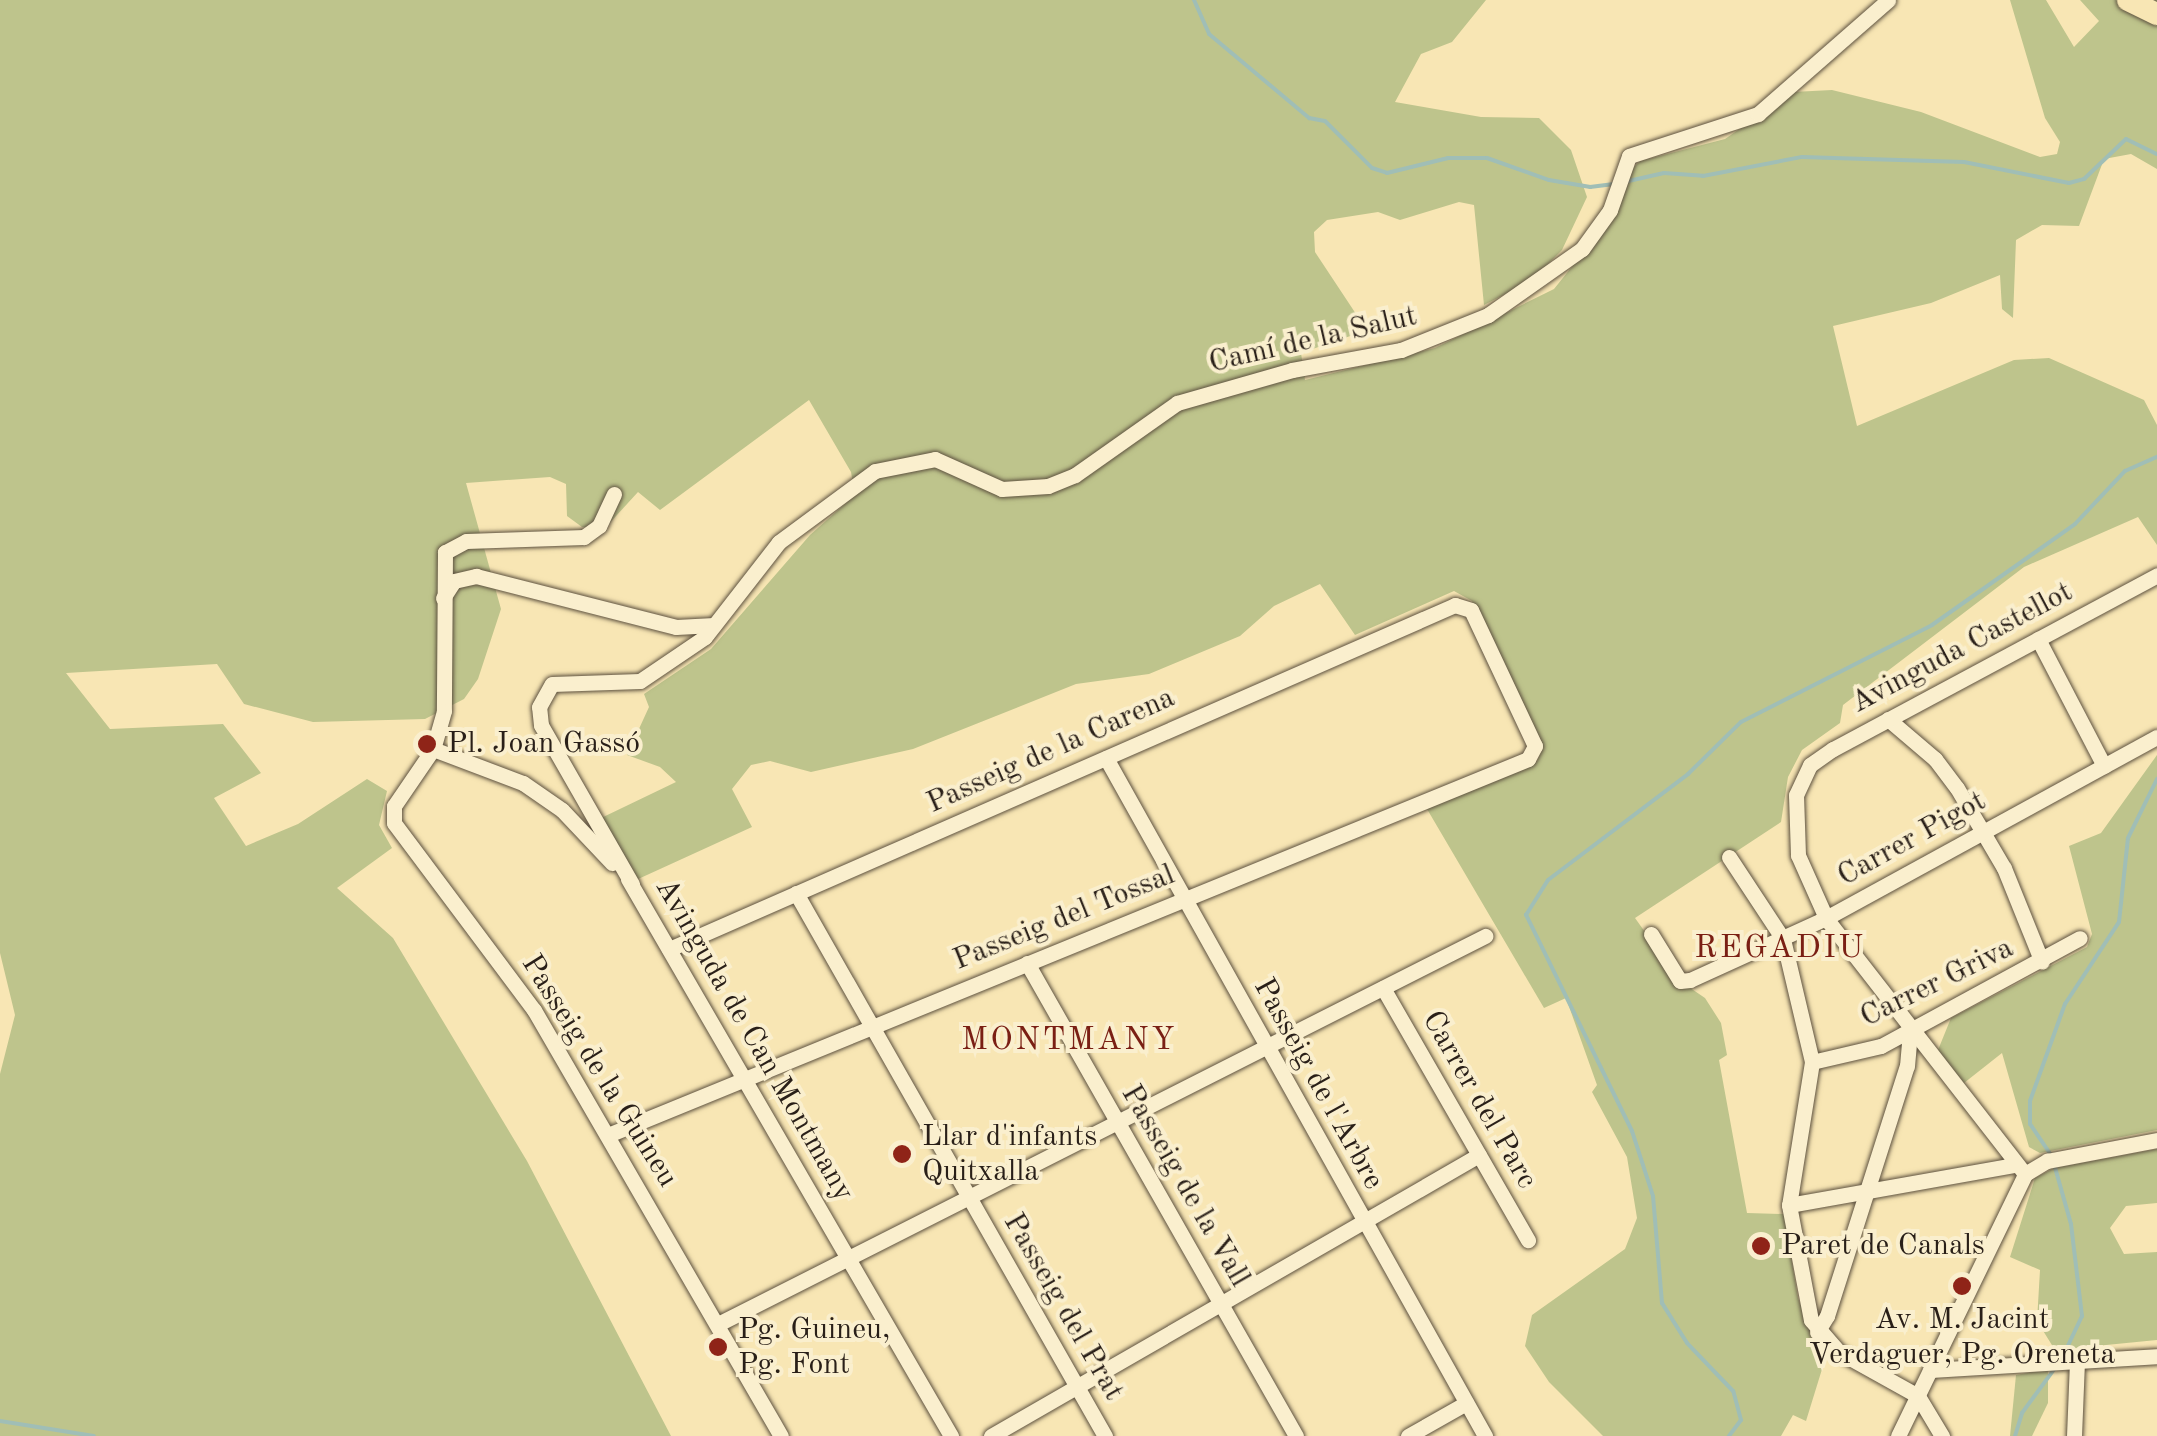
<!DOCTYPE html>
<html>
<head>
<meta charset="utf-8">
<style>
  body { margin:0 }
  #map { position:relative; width:2157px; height:1436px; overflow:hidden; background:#f8e6b4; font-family:"Old Standard TT",serif }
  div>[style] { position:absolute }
  .green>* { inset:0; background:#bec48c }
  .stream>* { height:4px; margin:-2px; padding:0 2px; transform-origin:2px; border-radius:2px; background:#a0beb6 }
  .roads { filter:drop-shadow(0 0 2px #5d513f) drop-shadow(0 0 2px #5d513f) }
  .minor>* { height:15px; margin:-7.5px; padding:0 7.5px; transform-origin:7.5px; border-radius:7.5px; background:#faefce }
  .highway>* { height:22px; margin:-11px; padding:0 11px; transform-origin:11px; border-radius:11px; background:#f8e6b4 }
  .dots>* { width:28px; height:28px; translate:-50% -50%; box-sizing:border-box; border:5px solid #faefce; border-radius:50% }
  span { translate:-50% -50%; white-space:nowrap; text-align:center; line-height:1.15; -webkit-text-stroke:8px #faefce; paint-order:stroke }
  .street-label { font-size:30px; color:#291f18 }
  .poi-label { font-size:30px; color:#291f18 }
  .left { translate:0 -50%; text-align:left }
  .neighbourhood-label { font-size:32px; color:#7a1f14; letter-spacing:2.5px }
</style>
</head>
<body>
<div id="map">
  <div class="green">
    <i style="clip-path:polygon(0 0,1486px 0,1452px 42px,1421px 54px,1395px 102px,1481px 117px,1539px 118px,1571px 150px,1587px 197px,1562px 250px,1532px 280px,1484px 305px,1474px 205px,1459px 202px,1400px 220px,1378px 212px,1327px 220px,1314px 232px,1315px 252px,1360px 320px,1359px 333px,1301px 353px,1305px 380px,1435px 348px,1554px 289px,1619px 208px,1629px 172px,1640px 161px,1725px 139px,1793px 92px,1832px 90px,1921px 112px,2040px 157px,2057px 154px,2060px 142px,2045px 118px,2010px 0,2046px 0,2074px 47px,2099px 21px,2080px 0,2157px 0,2157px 169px,2131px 154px,2104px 159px,2079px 226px,2042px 225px,2016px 240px,2013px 318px,2002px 309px,2000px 275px,1931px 303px,1833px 326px,1857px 426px,2014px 360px,2049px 358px,2144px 400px,2157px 425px,2157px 545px,2138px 517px,2024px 567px,1843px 705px,1840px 723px,1802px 750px,1788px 777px,1781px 822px,1635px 918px,1680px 981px,1705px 998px,1721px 1023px,1727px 1055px,1719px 1060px,1747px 1213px,1784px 1214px,1798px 1298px,1816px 1346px,1827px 1353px,1806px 1421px,1793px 1415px,1781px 1436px,1603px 1436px,1549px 1382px,1525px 1346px,1532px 1315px,1625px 1249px,1637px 1218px,1627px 1157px,1592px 1092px,1597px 1085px,1566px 998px,1544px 1008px,1427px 809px,1537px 761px,1542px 750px,1472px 601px,1454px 591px,1355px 635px,1320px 584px,1274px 606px,1240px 636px,1149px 674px,1076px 684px,913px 749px,811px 772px,770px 761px,751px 765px,732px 789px,752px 827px,636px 880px,597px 820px,676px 782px,660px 767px,627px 755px,649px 707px,644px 694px,711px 649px,810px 535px,855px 495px,851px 472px,809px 400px,660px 510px,638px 492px,606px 527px,582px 527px,567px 516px,566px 484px,550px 477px,466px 483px,501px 609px,478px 679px,464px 699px,425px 719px,313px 722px,244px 704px,217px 664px,66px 673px,110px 729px,223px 724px,261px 773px,214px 798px,246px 846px,298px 824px,367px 779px,387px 791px,379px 825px,392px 848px,337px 888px,393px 938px,527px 1161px,671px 1436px,0 1436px,0 1074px,15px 1015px,0 953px)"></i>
    <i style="clip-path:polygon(2157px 755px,2157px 1130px,2040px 1153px,2029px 1147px,2002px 1053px,1964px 1083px,1938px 1050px,1951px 1018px,2087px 947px,2092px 934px,2069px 846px,2101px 833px)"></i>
    <i style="clip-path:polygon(2157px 1149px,2157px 1203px,2126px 1206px,2110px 1228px,2124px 1254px,2157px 1252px,2157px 1340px,2055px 1350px,2037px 1321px,2040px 1270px,2010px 1257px,2035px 1178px,2054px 1168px)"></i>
    <i style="clip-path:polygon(2048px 1369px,2048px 1403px,2032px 1436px,2010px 1436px,2016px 1375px)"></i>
  </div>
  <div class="stream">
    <i style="left:1194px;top:0;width:37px;rotate:66deg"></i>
    <i style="left:1209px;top:34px;width:131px;rotate:40deg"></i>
    <i style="left:1309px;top:118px;width:16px;rotate:11deg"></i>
    <i style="left:1325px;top:121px;width:66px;rotate:45deg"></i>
    <i style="left:1372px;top:168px;width:16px;rotate:18deg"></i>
    <i style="left:1387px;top:173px;width:63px;rotate:-13.8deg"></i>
    <i style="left:1448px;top:158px;width:39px"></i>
    <i style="left:1487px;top:158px;width:66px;rotate:19.5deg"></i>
    <i style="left:1549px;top:180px;width:42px;rotate:9.7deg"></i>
    <i style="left:1590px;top:187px;width:24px;rotate:-7deg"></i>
    <i style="left:1624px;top:182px;width:41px;rotate:-12.7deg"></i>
    <i style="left:1664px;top:173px;width:39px;rotate:4deg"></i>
    <i style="left:1703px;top:176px;width:101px;rotate:-10.9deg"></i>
    <i style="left:1802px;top:157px;width:162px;rotate:1.8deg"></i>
    <i style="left:1964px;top:162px;width:107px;rotate:11.3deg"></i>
    <i style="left:2069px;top:183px;width:16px;rotate:-15deg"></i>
    <i style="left:2084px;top:179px;width:58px;rotate:-43.6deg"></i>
    <i style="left:2126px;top:139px;width:34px;rotate:26deg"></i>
    <i style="left:2051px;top:1155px;width:37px;rotate:-124deg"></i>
    <i style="left:2030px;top:1124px;width:23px;rotate:-90deg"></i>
    <i style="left:2030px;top:1101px;width:103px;rotate:-70.2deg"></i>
    <i style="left:2065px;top:1004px;width:98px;rotate:-56.6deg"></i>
    <i style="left:2119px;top:922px;width:84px;rotate:-83.9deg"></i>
    <i style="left:2128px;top:838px;width:66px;rotate:-63.8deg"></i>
    <i style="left:2054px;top:1164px;width:62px;rotate:74.2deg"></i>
    <i style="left:2071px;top:1224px;width:93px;rotate:83.2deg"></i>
    <i style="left:2082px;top:1316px;width:44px;rotate:115.4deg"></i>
    <i style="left:0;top:1421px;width:95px;rotate:9.1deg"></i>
    <i style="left:1729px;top:1436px;width:20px;rotate:-53deg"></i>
    <i style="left:1741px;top:1420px;width:30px;rotate:-105deg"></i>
    <i style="left:1733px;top:1391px;width:66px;rotate:-133.8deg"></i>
    <i style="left:1687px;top:1343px;width:47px;rotate:-122deg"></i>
    <i style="left:1662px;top:1303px;width:107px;rotate:-94.8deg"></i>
    <i style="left:1653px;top:1196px;width:68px;rotate:-107.9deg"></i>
    <i style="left:1632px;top:1131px;width:241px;rotate:-116.1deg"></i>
    <i style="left:1526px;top:915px;width:41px;rotate:-57.8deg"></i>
    <i style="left:1548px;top:880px;width:176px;rotate:-37.1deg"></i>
    <i style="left:1688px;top:774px;width:74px;rotate:-44.5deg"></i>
    <i style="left:1741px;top:722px;width:214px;rotate:-26.9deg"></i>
    <i style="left:1932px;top:625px;width:175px;rotate:-35.2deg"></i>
    <i style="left:2075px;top:524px;width:73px;rotate:-46.7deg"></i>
    <i style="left:2125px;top:471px;width:35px;rotate:-24deg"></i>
    <i style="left:2015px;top:1436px;width:24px;rotate:-73deg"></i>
    <i style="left:2022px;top:1413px;width:56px;rotate:-53.7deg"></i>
  </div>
  <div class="roads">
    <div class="minor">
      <i style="left:614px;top:494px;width:35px;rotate:115deg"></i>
      <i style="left:599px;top:526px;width:19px;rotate:144deg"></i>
      <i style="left:584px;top:537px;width:118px;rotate:178.1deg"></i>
      <i style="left:466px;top:541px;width:24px;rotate:152deg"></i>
      <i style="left:445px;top:552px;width:159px;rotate:90.4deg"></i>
      <i style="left:444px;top:711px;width:40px;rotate:106deg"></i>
      <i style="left:433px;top:749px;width:69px;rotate:124.4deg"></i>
      <i style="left:394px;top:806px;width:17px;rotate:90deg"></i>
      <i style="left:394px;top:823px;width:234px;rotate:53.2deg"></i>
      <i style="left:534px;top:1010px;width:492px;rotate:59.9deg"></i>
      <i style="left:443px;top:598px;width:20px;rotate:-57deg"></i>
      <i style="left:454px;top:581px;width:23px;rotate:-13deg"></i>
      <i style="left:476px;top:576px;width:206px;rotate:14.3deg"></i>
      <i style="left:676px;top:627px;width:38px;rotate:-3deg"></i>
      <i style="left:2038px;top:639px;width:143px;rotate:62.5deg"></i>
      <i style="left:1888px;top:719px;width:62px;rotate:40.4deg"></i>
      <i style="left:1935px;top:759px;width:36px;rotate:53deg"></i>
      <i style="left:1957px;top:788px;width:93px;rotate:59.6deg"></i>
      <i style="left:2004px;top:868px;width:101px;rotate:68deg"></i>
      <i style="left:433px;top:749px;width:96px;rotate:20.7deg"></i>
      <i style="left:523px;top:783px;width:47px;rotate:34.7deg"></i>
      <i style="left:562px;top:810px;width:73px;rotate:46.7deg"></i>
      <i style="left:1106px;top:758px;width:777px;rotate:60.79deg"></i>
      <i style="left:1729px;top:857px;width:98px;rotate:56.6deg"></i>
      <i style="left:1783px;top:939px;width:126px;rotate:76.7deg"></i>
      <i style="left:1812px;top:1062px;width:145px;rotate:99.1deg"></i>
      <i style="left:1789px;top:1205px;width:117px;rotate:79.2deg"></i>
      <i style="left:1811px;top:1320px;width:43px;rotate:48.8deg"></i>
      <i style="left:1839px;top:1352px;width:90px;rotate:29.1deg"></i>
      <i style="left:1918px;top:1396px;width:47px;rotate:59deg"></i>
      <i style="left:628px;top:879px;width:644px;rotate:59.89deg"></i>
      <i style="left:632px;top:884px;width:183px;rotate:-119.8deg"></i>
      <i style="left:541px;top:725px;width:18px;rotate:-96deg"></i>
      <i style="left:539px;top:707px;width:26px;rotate:-61deg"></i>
      <i style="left:552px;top:684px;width:88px;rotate:-2deg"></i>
      <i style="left:640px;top:681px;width:78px;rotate:-34.1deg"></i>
      <i style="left:705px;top:637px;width:120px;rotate:-52.1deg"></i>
      <i style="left:779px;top:542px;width:119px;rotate:-36.5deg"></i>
      <i style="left:875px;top:471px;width:61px;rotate:-11.3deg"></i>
      <i style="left:935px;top:459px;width:73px;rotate:24.1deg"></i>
      <i style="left:1002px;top:489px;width:46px;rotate:-3.7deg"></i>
      <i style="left:1048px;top:486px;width:29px;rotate:-22deg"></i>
      <i style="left:1075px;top:475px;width:125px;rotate:-35.2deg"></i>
      <i style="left:1177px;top:403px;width:120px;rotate:-16deg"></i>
      <i style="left:1292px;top:370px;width:111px;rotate:-10.4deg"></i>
      <i style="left:1401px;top:350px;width:94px;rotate:-21.9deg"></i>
      <i style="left:1488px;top:315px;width:115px;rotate:-35.1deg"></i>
      <i style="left:1582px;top:249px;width:48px;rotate:-54.3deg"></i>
      <i style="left:1610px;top:210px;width:57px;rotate:-70.6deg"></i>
      <i style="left:1629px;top:156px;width:136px;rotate:-18deg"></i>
      <i style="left:1758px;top:114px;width:173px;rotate:-41.2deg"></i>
      <i style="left:796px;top:893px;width:625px;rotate:60.36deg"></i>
      <i style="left:1651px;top:934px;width:55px;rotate:58.3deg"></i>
      <i style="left:1680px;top:981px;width:10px;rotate:-6deg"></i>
      <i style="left:1690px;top:980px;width:149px;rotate:-24.5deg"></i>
      <i style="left:1826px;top:918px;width:377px;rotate:-28.7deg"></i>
      <i style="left:1027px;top:963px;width:544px;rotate:60.37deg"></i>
      <i style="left:1383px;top:988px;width:291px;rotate:60.1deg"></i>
      <i style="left:1812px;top:1062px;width:71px;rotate:-13.1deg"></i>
      <i style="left:1881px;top:1046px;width:226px;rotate:-28.5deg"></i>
      <i style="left:608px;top:1135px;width:994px;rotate:-22.23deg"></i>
      <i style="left:1528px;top:759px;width:15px;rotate:-62deg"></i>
      <i style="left:1535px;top:746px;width:150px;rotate:-115.2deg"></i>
      <i style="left:1471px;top:610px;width:17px;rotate:-163deg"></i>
      <i style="left:1455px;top:605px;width:858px;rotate:156.36deg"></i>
      <i style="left:2025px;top:1174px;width:324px;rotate:-127.9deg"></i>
      <i style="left:1826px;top:918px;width:69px;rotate:-114deg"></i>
      <i style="left:1798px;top:855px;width:60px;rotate:-91.9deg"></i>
      <i style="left:1796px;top:795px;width:33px;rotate:-65deg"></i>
      <i style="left:1810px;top:765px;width:28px;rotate:-35deg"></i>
      <i style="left:1833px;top:749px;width:368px;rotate:-28.2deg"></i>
      <i style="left:1789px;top:1205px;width:228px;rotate:-10.1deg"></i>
      <i style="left:718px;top:1324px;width:860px;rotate:-26.83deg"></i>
      <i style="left:1817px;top:1332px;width:19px;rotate:-58deg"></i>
      <i style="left:1827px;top:1316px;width:262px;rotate:-72.3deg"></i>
      <i style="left:1907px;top:1066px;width:37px;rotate:-85deg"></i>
      <i style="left:1930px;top:1370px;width:227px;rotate:-3.5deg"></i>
      <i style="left:991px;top:1436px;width:563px;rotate:-29.93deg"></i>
      <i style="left:1408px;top:1436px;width:67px;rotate:-29.6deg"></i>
      <i style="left:1898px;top:1436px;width:291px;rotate:-64.1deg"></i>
      <i style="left:2025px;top:1174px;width:26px;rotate:-31deg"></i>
      <i style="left:2047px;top:1161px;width:112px;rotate:-10.8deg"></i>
      <i style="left:2074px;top:1436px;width:74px;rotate:-87.7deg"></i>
    </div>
    <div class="highway">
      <i style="left:2128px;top:0;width:32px;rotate:26deg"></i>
    </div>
  </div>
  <div class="dots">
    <i style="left:427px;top:744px;background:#8f2418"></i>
    <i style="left:902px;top:1154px;background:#8f2418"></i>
    <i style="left:1761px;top:1246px;background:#8f2418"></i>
    <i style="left:1962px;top:1286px;background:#8f2418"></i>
    <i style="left:718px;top:1347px;background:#8f2418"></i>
  </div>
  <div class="street-label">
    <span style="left:1313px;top:340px;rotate:-13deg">Camí de la Salut</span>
    <span style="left:1962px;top:648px;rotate:-28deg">Avinguda Castellot</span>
    <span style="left:1051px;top:751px;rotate:-24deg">Passeig de la Carena</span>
    <span style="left:1912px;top:839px;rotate:-29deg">Carrer Pigot</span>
    <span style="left:1064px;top:918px;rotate:-22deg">Passeig del Tossal</span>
    <span style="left:1937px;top:983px;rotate:-26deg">Carrer Griva</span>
    <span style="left:754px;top:1040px;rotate:60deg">Avinguda de Can Montmany</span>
    <span style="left:599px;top:1071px;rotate:58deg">Passeig de la Guineu</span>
    <span style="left:1318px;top:1084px;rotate:61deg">Passeig de l'Arbre</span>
    <span style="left:1479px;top:1100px;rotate:60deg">Carrer del Parc</span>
    <span style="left:1185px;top:1186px;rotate:60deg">Passeig de la Vall</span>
    <span style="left:1063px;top:1307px;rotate:60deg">Passeig del Prat</span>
  </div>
  <div class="poi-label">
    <span class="left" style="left:447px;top:744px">Pl. Joan Gassó</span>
    <span class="left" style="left:922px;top:1154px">Llar d'infants<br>Quitxalla</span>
    <span class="left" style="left:1781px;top:1246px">Paret de Canals</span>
    <span style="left:1962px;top:1337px">Av. M. Jacint<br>Verdaguer, Pg. Oreneta</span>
    <span class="left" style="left:738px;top:1347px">Pg. Guineu,<br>Pg. Font</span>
  </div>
  <div class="neighbourhood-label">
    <span style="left:1780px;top:949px">REGADIU</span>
    <span style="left:1069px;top:1041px">MONTMANY</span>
  </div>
</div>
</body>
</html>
